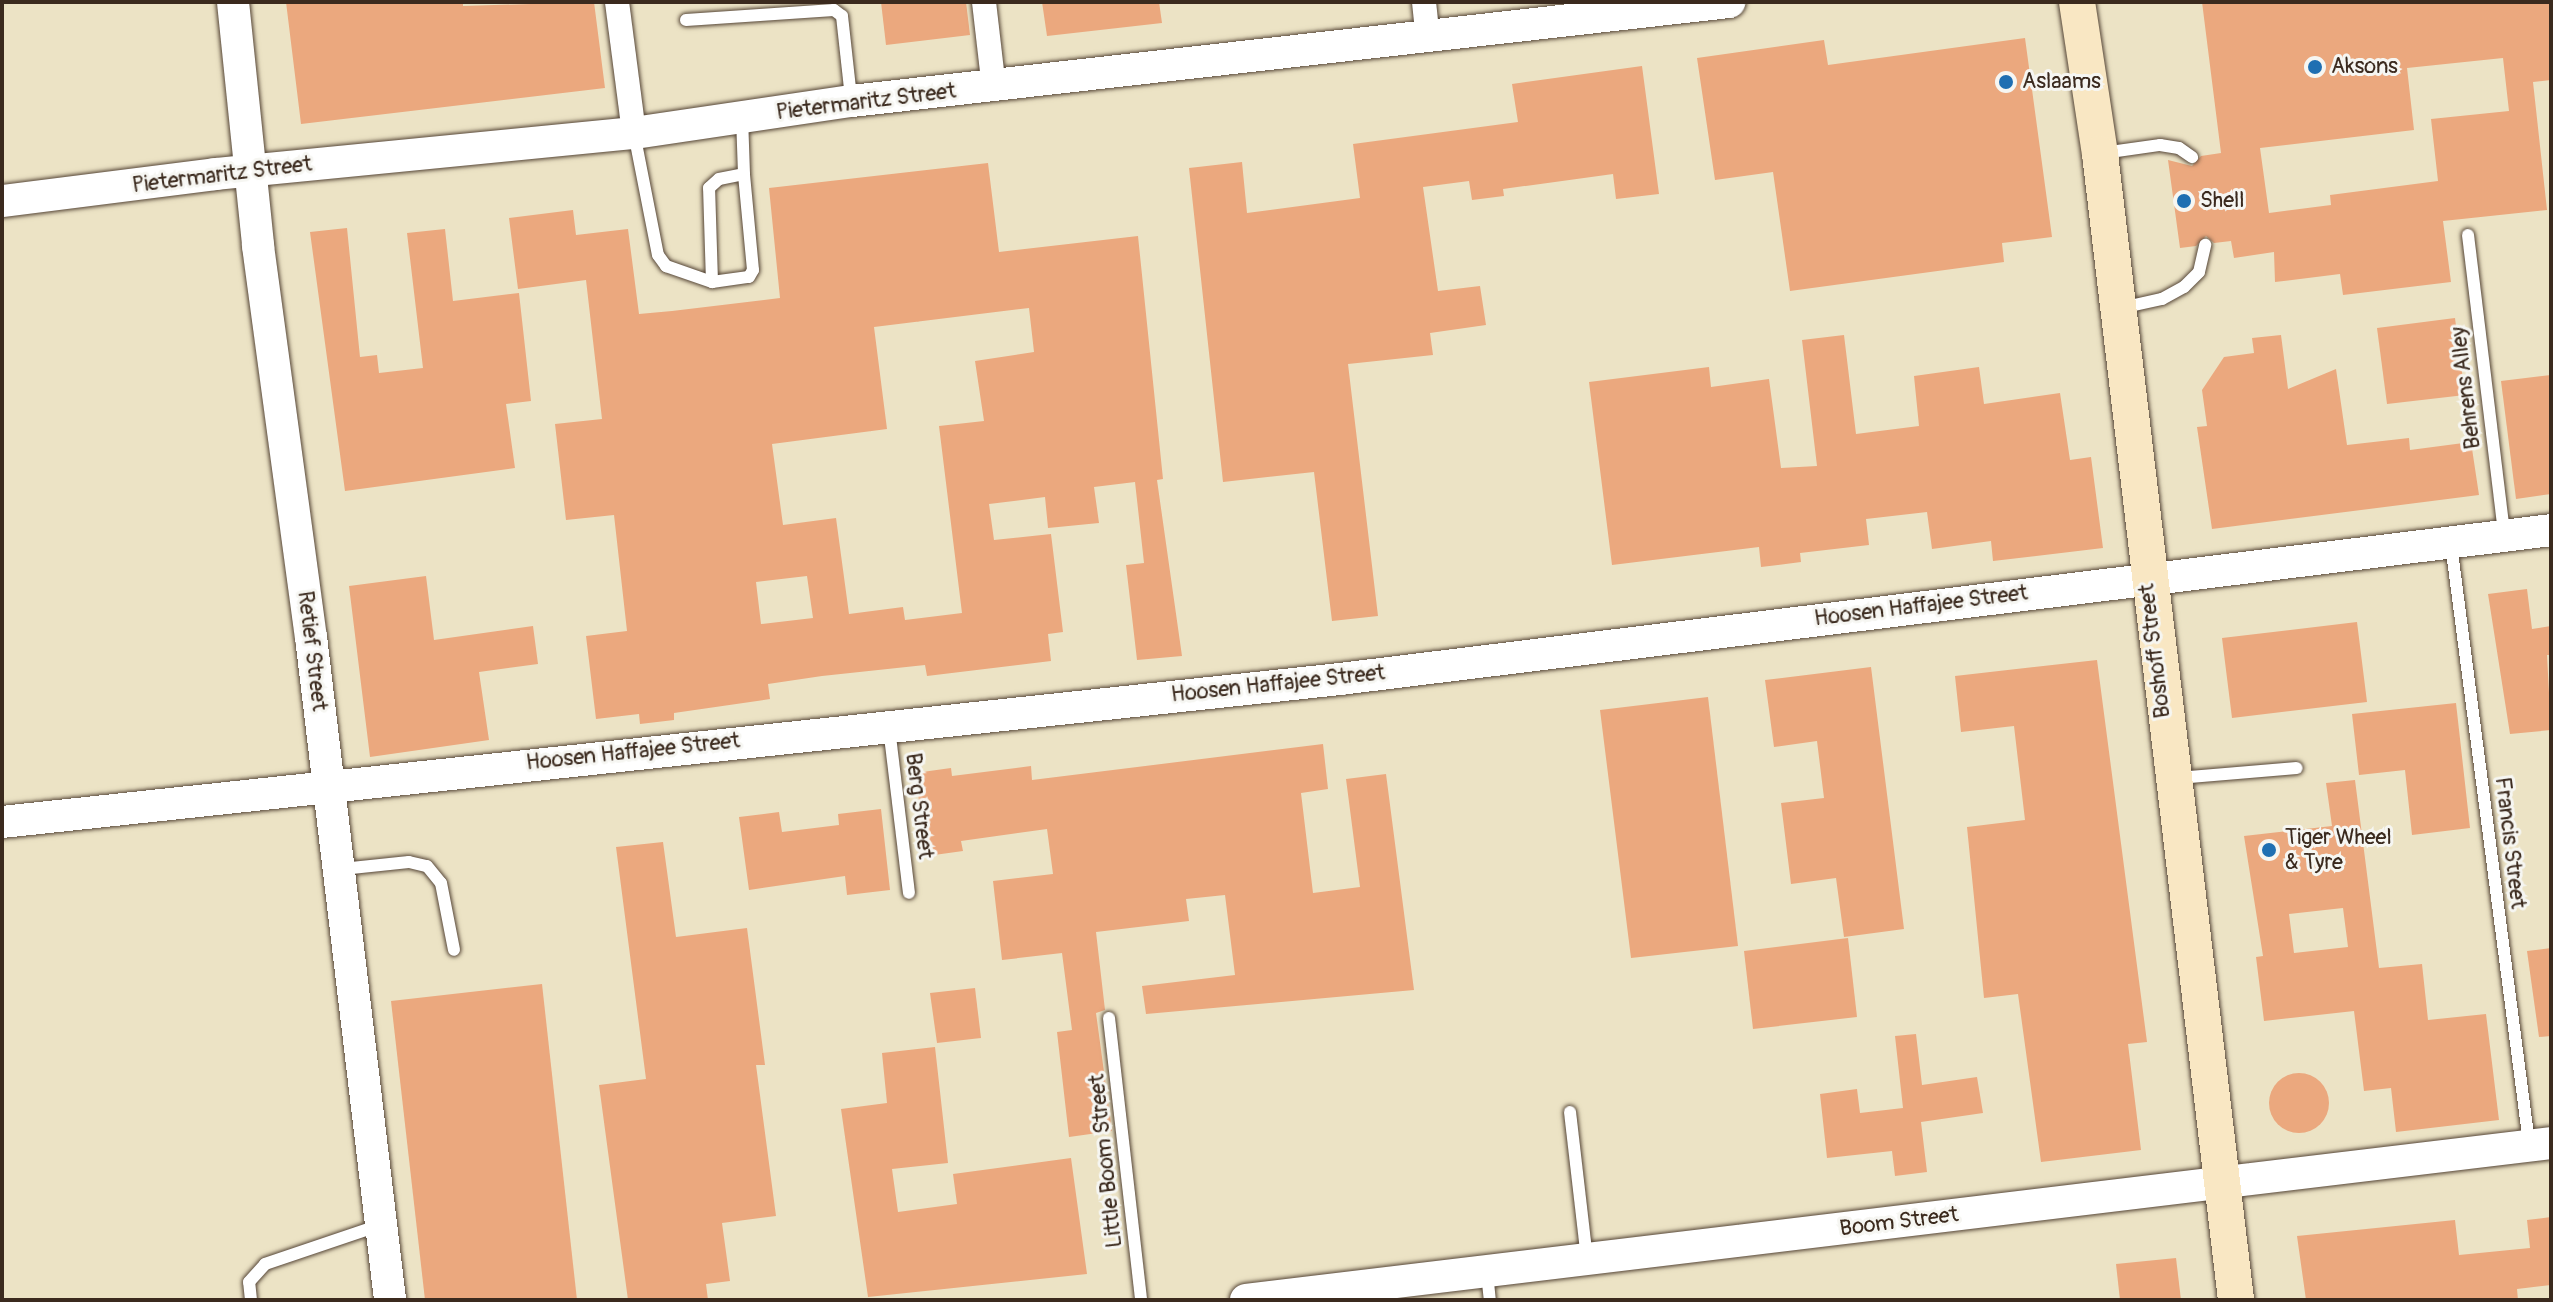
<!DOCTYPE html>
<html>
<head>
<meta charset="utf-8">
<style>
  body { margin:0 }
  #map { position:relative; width:2553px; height:1302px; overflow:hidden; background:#ece3c5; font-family:Pangolin,sans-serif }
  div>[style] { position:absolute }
  .building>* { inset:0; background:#eba87e }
  .round { border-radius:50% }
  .roads { filter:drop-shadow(0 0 2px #564637) drop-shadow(0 0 2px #564637) }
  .service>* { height:12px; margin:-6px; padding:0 6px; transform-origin:6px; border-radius:6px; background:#fff }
  .minor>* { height:24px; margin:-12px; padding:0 12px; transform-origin:12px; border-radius:12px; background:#fff }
  .tertiary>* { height:32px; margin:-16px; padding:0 16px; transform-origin:16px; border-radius:16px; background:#fff }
  .secondary>* { height:36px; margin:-18px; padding:0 18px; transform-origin:18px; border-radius:18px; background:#f9e7c3 }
  .dots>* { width:22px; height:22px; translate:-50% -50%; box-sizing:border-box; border:4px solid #f6f6f2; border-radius:50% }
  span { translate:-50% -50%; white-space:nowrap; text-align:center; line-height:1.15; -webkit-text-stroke:6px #f6f6f2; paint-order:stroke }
  .poi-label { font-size:22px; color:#3b2a1e }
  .left { translate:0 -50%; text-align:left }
  .street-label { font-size:22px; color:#3b2a1e }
  .frame { position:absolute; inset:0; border:4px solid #3b2a1e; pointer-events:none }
</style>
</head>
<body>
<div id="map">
  <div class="building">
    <i style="clip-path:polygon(286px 2px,463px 2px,463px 6px,594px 2px,605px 88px,301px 124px)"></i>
    <i style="clip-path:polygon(881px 2px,966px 2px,970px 35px,886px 45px)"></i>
    <i style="clip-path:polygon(1042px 2px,1159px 2px,1162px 23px,1047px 36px)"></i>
    <i style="clip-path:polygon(evenodd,2202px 2px,2551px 2px,2551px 80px,2533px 82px,2547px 210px,2443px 221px,2451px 282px,2343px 295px,2340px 274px,2275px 282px,2274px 252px,2234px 258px,2231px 241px,2214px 243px,2206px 236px,2196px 246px,2180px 248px,2168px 160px,2192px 166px,2201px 156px,2221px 153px,2202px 2px,2503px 58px,2509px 111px,2431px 119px,2438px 181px,2330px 195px,2331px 205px,2269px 213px,2260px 148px,2414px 130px,2407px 68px,2503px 58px)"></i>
    <i style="clip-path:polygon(2025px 38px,2052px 237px,2002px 243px,2004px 262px,1790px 291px,1773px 172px,1715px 180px,1697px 58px,1824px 40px,1828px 65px)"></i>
    <i style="clip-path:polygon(1642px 66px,1659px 194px,1616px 199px,1613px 174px,1503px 189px,1504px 196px,1472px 200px,1469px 181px,1423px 187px,1438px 291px,1480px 286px,1486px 325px,1430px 333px,1433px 355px,1348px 364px,1378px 616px,1332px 621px,1314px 472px,1223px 482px,1189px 168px,1242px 162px,1247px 213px,1360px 198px,1353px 144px,1518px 122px,1512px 84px)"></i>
    <i style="clip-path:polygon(evenodd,988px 163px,999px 252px,1138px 236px,1163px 479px,1157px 480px,1182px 656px,1137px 660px,1126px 565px,1144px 563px,1135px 482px,1094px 487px,1099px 523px,1048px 528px,1045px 497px,989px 504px,994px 540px,1051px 534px,1063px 632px,1048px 634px,1051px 661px,927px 676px,925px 665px,822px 676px,768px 684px,770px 699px,674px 713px,674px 720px,640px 724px,639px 714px,596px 719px,586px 636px,627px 631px,614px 515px,566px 520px,555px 424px,602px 419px,586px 280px,518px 289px,509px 218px,573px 210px,576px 235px,628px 229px,639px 314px,672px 311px,780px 298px,769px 188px,988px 163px,1029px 308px,1034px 352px,975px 361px,984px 421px,939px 426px,962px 613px,905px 620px,903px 607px,849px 614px,836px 518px,783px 525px,772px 444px,887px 429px,874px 327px,1029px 308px,988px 163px,807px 576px,813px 618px,761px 624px,756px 582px,807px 576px)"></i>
    <i style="clip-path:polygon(347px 228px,360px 357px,377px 355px,379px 373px,423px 368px,407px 233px,445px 229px,453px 301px,519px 293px,531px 401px,506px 404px,515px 468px,345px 491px,310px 232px)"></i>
    <i style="clip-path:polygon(2455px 318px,2465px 395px,2387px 404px,2377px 328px)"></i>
    <i style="clip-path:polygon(1844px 335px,1856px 434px,1919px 426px,1914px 376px,1979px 367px,1984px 404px,2060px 393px,2070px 460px,2091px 457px,2103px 548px,1993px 561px,1991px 541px,1932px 549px,1927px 512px,1866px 519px,1869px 545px,1800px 553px,1801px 562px,1761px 567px,1759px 547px,1612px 565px,1589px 382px,1709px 367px,1711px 387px,1769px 379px,1781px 468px,1817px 466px,1802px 340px)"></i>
    <i style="clip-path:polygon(2281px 335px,2288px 389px,2336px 369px,2347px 445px,2409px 438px,2410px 450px,2471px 442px,2479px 495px,2212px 529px,2197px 427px,2207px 426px,2202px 390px,2224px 357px,2254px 353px,2252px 338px)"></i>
    <i style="clip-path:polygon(2551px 375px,2551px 494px,2516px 499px,2501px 381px)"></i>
    <i style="clip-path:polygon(426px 576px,434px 640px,533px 626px,538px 664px,479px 672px,489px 740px,370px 757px,349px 586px)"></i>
    <i style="clip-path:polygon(2527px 589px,2532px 629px,2551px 626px,2551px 655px,2547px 655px,2551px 730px,2510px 734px,2488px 594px)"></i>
    <i style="clip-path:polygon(2357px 622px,2367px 702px,2232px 718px,2222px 638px)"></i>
    <i style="clip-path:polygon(2097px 660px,2147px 1042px,2128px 1044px,2141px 1150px,2041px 1162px,2018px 994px,1984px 998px,1967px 827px,2025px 820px,2014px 726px,1961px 732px,1955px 676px)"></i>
    <i style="clip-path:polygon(1871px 667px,1904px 929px,1844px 937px,1836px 878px,1791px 884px,1781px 803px,1824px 798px,1817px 741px,1774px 747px,1765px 680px)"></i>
    <i style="clip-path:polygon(1708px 697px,1738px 946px,1631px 958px,1600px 710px)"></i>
    <i style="clip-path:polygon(2456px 703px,2470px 828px,2412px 835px,2405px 770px,2359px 775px,2352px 714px)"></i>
    <i style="clip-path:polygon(1323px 744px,1328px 789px,1301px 793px,1313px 893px,1360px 887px,1346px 779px,1386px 774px,1414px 990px,1146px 1014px,1142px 986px,1235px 975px,1225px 895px,1186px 899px,1189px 921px,1096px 932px,1105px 1010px,1096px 1013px,1112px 1131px,1069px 1137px,1057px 1032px,1072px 1030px,1062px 953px,1002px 960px,993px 881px,1053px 874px,1047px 829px,961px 841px,963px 851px,927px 856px,915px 773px,951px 768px,952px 776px,1031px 766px,1032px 780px)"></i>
    <i style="clip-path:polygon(evenodd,2355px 780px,2379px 968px,2422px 964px,2428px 1020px,2486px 1014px,2499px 1120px,2396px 1132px,2391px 1088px,2364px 1091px,2354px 1011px,2264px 1021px,2256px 957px,2263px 956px,2244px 836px,2332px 826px,2326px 783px,2355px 780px,2343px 908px,2348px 947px,2294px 953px,2289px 914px,2343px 908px)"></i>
    <i style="clip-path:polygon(881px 809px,890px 890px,847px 895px,845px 876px,749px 890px,739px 817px,779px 812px,782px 832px,839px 825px,838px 814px)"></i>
    <i style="clip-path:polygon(663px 842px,676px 937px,747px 928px,765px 1065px,756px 1065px,776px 1216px,722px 1223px,730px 1281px,706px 1284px,708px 1300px,628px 1300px,599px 1085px,646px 1079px,616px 847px)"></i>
    <i style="clip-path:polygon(1848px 938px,1857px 1017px,1753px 1029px,1744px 951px)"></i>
    <i style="clip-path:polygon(2551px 948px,2551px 1036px,2539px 1037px,2527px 951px)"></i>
    <i style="clip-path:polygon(542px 984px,577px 1300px,425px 1300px,391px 1001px)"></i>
    <i style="clip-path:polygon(975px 988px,981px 1038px,937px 1043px,930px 993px)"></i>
    <i style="clip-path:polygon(1916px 1034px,1922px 1085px,1977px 1077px,1983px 1113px,1921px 1122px,1927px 1172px,1895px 1176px,1892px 1151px,1827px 1158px,1820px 1094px,1857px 1089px,1860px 1113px,1903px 1108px,1895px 1036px)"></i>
    <i style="clip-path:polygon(935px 1047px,948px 1163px,892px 1169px,898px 1212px,957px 1204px,953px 1174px,1071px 1158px,1087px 1274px,868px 1297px,841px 1109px,887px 1103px,882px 1053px)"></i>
    <i class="round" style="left:2269px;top:1073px;width:60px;height:60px"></i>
    <i style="clip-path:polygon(2551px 1217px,2551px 1285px,2517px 1289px,2518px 1300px,2306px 1300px,2297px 1236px,2455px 1220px,2459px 1255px,2530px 1248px,2527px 1220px)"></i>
    <i style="clip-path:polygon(2176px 1258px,2181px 1300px,2120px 1300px,2116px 1264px)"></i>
  </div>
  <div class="roads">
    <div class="service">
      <i style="left:686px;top:20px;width:148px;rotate:-3.9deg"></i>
      <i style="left:834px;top:10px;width:10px;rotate:37deg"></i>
      <i style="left:842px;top:16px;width:82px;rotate:83.7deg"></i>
      <i style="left:634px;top:133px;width:124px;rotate:78.9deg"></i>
      <i style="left:658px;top:255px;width:14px;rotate:54deg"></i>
      <i style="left:666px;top:266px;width:49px;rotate:19.2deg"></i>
      <i style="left:712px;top:282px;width:94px;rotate:-91.8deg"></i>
      <i style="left:709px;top:188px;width:13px;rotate:-42deg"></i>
      <i style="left:719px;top:179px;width:25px;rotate:-11deg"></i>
      <i style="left:744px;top:174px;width:57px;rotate:-92deg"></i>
      <i style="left:2103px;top:153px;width:58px;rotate:-8deg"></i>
      <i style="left:2160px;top:145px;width:19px;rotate:9deg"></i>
      <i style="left:2179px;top:148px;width:16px;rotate:35deg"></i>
      <i style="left:2468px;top:235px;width:301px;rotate:83.1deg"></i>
      <i style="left:712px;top:282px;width:37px;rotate:-8deg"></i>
      <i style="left:749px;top:277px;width:8px;rotate:-60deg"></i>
      <i style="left:753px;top:270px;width:96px;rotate:-95.4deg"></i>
      <i style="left:2121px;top:308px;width:42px;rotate:-12.4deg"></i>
      <i style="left:2162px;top:299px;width:25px;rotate:-29deg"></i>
      <i style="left:2184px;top:287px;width:21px;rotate:-45deg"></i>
      <i style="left:2199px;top:272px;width:28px;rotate:-77deg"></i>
      <i style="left:2451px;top:544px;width:604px;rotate:82.58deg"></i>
      <i style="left:889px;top:728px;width:166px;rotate:83.1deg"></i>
      <i style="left:2178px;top:778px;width:119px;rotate:-4.8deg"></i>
      <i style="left:342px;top:869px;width:67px;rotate:-6deg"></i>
      <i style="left:409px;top:862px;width:18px;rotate:13deg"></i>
      <i style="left:427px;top:866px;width:22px;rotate:51deg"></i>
      <i style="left:441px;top:883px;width:68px;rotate:79deg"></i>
      <i style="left:1109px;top:1018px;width:284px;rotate:83.5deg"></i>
      <i style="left:1570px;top:1112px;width:147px;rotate:83.4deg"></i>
      <i style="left:1487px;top:1273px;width:27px;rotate:84deg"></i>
      <i style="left:251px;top:1300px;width:18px;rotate:-96deg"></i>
      <i style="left:249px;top:1282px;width:24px;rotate:-48deg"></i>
      <i style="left:265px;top:1264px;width:121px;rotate:-18.7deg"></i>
    </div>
    <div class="minor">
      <i style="left:617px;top:2px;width:132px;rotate:82.6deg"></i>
      <i style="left:984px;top:2px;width:87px;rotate:83.4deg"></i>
      <i style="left:1424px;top:2px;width:36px;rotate:84deg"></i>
    </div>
    <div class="tertiary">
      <i style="left:233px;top:2px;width:245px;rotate:84.1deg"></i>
      <i style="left:258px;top:246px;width:395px;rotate:82.3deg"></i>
      <i style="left:311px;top:637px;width:668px;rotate:83.2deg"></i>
      <i style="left:2px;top:201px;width:215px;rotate:-7.2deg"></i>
      <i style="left:215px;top:174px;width:421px;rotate:-5.6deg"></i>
      <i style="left:634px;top:133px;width:220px;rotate:-8.4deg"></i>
      <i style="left:852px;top:101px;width:883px;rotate:-6.44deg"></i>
      <i style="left:2px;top:822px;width:1346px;rotate:-6.1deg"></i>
      <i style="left:1340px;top:679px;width:1220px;rotate:-7.01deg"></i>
      <i style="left:1246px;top:1300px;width:1314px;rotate:-6.86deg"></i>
    </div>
    <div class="secondary">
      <i style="left:2077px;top:2px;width:154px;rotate:81.4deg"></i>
      <i style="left:2100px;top:154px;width:1154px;rotate:83.23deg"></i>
    </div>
  </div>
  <div class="dots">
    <i style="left:2315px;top:67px;background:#1f6fb2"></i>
    <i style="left:2006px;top:82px;background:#1f6fb2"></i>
    <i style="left:2184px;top:201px;background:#1f6fb2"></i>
    <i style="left:2269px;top:850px;background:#1f6fb2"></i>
  </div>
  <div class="poi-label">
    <span class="left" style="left:2331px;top:67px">Aksons</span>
    <span class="left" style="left:2022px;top:82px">Aslaams</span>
    <span class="left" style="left:2200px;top:201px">Shell</span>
    <span class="left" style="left:2285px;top:850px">Tiger Wheel<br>&amp; Tyre</span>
  </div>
  <div class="street-label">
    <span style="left:866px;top:102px;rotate:-7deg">Pietermaritz Street</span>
    <span style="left:222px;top:175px;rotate:-7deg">Pietermaritz Street</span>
    <span style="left:2466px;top:388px;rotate:-97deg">Behrens Alley</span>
    <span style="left:1921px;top:606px;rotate:-7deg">Hoosen Haffajee Street</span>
    <span style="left:312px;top:651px;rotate:83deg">Retief Street</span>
    <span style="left:2155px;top:651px;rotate:-97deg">Boshoff Street</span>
    <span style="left:1278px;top:684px;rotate:-6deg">Hoosen Haffajee Street</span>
    <span style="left:633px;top:752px;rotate:-6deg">Hoosen Haffajee Street</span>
    <span style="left:919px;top:806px;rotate:83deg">Berg Street</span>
    <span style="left:2510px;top:843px;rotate:83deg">Francis Street</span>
    <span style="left:1106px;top:1161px;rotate:-96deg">Little Boom Street</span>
    <span style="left:1899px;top:1222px;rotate:-7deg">Boom Street</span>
  </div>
  <div class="frame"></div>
</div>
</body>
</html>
